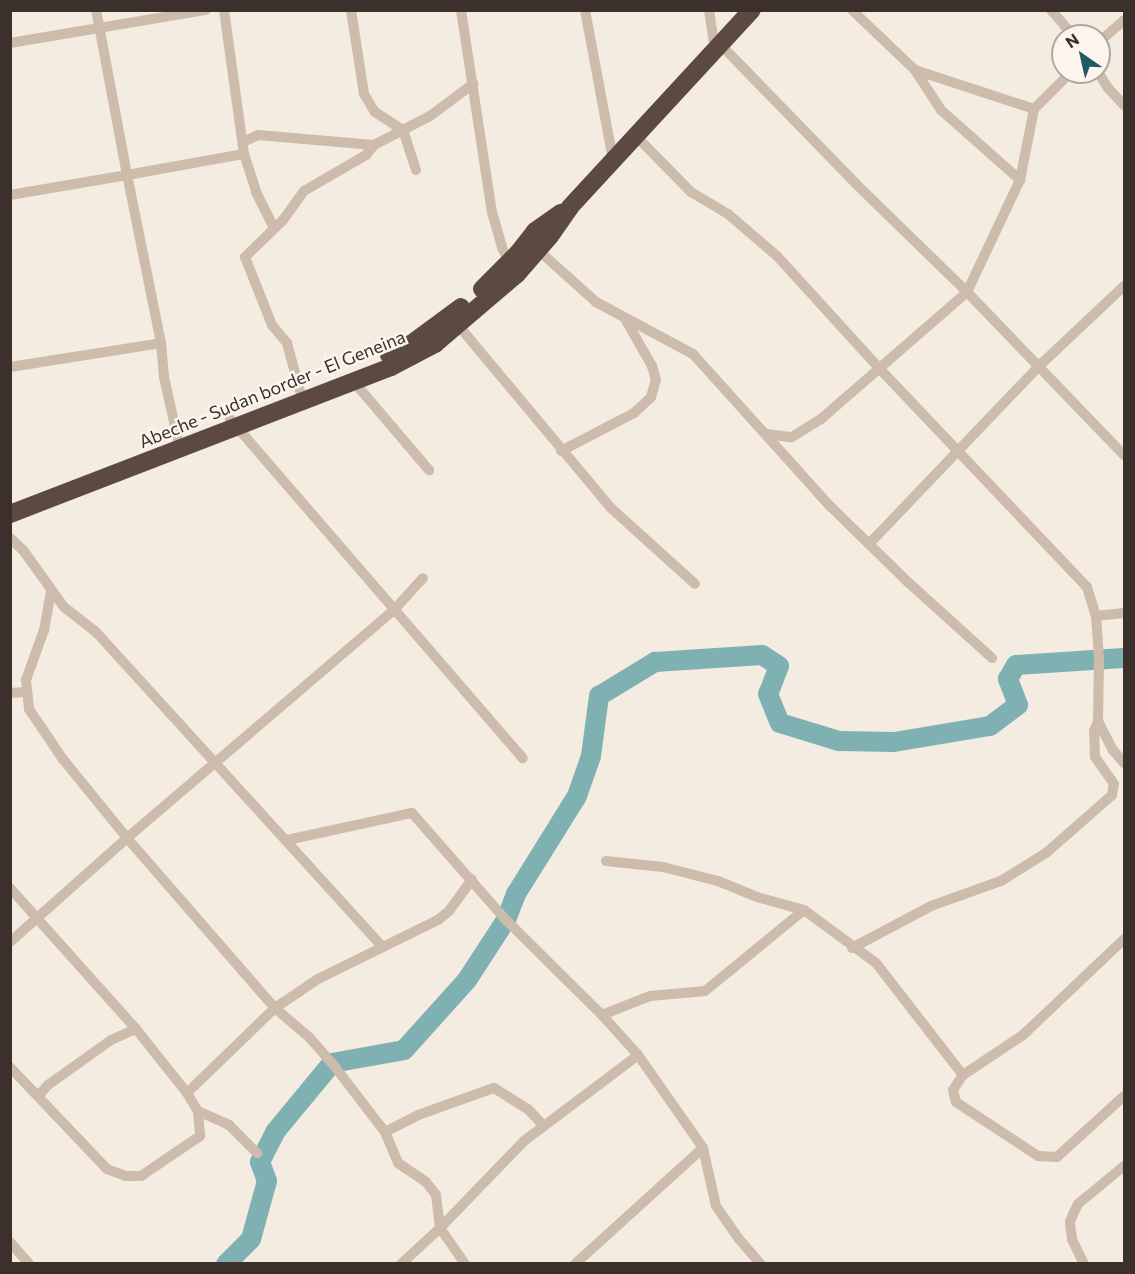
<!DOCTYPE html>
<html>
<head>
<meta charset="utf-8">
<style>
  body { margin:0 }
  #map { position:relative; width:1135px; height:1274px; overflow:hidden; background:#f4ebe1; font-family:Commissioner,sans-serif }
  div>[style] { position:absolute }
  .river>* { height:20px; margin:-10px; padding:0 10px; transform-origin:10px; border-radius:10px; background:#7fb0b2 }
  .street>* { height:10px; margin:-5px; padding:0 5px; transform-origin:5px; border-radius:5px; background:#cdbbac }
  .highway>* { height:18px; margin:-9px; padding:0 9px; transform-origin:9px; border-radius:9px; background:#5c4a42 }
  span { translate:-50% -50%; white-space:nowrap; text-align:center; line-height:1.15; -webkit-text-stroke:5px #fbf5ee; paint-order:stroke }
  .street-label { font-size:18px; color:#3b302b }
  .frame { position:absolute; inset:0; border:12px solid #3b302b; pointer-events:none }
  .north { position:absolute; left:1051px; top:24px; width:60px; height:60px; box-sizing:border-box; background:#fbf5ee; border:2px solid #aea6a0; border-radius:50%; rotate:326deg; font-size:16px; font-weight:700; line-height:24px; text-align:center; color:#3b302b }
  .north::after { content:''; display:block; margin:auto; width:21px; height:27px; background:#1f5a5e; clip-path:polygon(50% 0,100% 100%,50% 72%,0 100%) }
</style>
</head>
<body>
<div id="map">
  <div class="river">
    <i style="left:226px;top:1264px;width:35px;rotate:-45deg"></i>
    <i style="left:251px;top:1239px;width:60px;rotate:-74.6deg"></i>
    <i style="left:267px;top:1181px;width:20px;rotate:-110deg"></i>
    <i style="left:260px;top:1162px;width:34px;rotate:-63deg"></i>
    <i style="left:275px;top:1132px;width:89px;rotate:-50.4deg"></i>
    <i style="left:332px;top:1063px;width:73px;rotate:-10.2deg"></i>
    <i style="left:404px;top:1050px;width:94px;rotate:-48deg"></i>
    <i style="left:467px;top:980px;width:72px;rotate:-57deg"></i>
    <i style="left:506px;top:920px;width:28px;rotate:-69deg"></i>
    <i style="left:516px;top:894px;width:115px;rotate:-58.1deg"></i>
    <i style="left:577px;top:796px;width:42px;rotate:-70.7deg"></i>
    <i style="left:591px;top:756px;width:61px;rotate:-82.4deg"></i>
    <i style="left:599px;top:696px;width:66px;rotate:-31.3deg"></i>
    <i style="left:655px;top:662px;width:107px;rotate:-3.7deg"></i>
    <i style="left:762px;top:655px;width:20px;rotate:33deg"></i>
    <i style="left:779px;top:666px;width:30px;rotate:111deg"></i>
    <i style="left:768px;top:694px;width:31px;rotate:68deg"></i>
    <i style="left:780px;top:723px;width:62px;rotate:17deg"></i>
    <i style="left:839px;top:741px;width:55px;rotate:1deg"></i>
    <i style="left:894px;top:742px;width:97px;rotate:-9.5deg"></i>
    <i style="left:990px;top:726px;width:35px;rotate:-37deg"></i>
    <i style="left:1018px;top:705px;width:28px;rotate:-111deg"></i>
    <i style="left:1008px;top:679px;width:16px;rotate:-60deg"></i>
    <i style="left:1016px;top:665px;width:108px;rotate:-3.7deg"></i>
  </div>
  <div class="street">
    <i style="left:224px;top:10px;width:145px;rotate:82.1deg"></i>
    <i style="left:244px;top:154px;width:40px;rotate:72deg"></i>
    <i style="left:256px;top:192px;width:40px;rotate:63.4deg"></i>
    <i style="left:351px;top:10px;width:85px;rotate:81.2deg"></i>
    <i style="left:364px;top:94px;width:21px;rotate:59deg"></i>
    <i style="left:375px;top:112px;width:33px;rotate:33deg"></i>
    <i style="left:403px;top:130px;width:42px;rotate:72deg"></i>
    <i style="left:461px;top:10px;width:204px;rotate:81.3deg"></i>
    <i style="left:492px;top:212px;width:37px;rotate:74deg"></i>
    <i style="left:502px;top:248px;width:19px;rotate:62deg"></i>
    <i style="left:585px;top:10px;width:153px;rotate:79.4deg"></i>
    <i style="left:709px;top:10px;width:40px;rotate:81.5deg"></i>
    <i style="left:852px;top:10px;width:87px;rotate:43.6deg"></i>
    <i style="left:915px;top:70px;width:125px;rotate:18.1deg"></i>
    <i style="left:1051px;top:10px;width:35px;rotate:49deg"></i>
    <i style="left:1099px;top:42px;width:33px;rotate:-41deg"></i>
    <i style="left:10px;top:43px;width:199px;rotate:-9.6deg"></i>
    <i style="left:720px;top:44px;width:194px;rotate:45.8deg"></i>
    <i style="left:855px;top:183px;width:156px;rotate:44.2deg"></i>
    <i style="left:967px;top:292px;width:226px;rotate:46.1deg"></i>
    <i style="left:915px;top:70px;width:48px;rotate:57deg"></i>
    <i style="left:941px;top:110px;width:106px;rotate:41.5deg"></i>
    <i style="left:1098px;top:72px;width:19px;rotate:58deg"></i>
    <i style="left:1108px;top:88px;width:23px;rotate:47deg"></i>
    <i style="left:636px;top:136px;width:78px;rotate:45.5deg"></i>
    <i style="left:691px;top:192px;width:43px;rotate:30.7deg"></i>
    <i style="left:728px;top:214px;width:65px;rotate:40.6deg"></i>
    <i style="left:777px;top:256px;width:151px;rotate:47.7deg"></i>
    <i style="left:879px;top:368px;width:302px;rotate:46.5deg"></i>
    <i style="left:1087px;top:587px;width:30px;rotate:73deg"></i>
    <i style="left:1096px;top:616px;width:43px;rotate:86deg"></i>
    <i style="left:1099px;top:659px;width:62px;rotate:90.9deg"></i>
    <i style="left:1098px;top:721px;width:33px;rotate:63deg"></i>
    <i style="left:1113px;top:750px;width:17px;rotate:50deg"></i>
    <i style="left:243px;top:142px;width:17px;rotate:-25deg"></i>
    <i style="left:258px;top:135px;width:116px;rotate:4.9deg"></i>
    <i style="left:10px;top:195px;width:119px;rotate:-9.7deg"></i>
    <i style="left:127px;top:175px;width:168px;rotate:-100.6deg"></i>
    <i style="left:538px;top:250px;width:78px;rotate:41.9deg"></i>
    <i style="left:596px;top:302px;width:110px;rotate:28.2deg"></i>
    <i style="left:693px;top:354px;width:205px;rotate:48deg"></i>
    <i style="left:830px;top:506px;width:110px;rotate:44.3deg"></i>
    <i style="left:909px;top:583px;width:112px;rotate:42.1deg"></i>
    <i style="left:458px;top:325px;width:239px;rotate:50.1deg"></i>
    <i style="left:611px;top:508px;width:113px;rotate:42.1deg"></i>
    <i style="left:10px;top:367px;width:153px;rotate:-9deg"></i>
    <i style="left:354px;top:382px;width:116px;rotate:49.6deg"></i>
    <i style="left:300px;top:391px;width:50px;rotate:-105.2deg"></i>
    <i style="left:287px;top:343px;width:23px;rotate:-130deg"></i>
    <i style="left:272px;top:325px;width:73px;rotate:-111.7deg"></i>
    <i style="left:245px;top:257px;width:53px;rotate:-44.2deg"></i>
    <i style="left:283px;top:220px;width:36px;rotate:-54deg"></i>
    <i style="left:304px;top:191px;width:72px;rotate:-30.1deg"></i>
    <i style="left:366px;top:155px;width:13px;rotate:-51deg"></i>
    <i style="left:374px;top:145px;width:63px;rotate:-27.4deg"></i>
    <i style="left:430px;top:116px;width:54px;rotate:-36.7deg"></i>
    <i style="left:230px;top:419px;width:448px;rotate:49.2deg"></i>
    <i style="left:766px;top:434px;width:26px;rotate:7deg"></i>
    <i style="left:792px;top:437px;width:34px;rotate:-32deg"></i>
    <i style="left:821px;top:419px;width:194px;rotate:-41deg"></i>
    <i style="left:967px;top:292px;width:124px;rotate:-64.7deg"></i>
    <i style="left:1020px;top:180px;width:72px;rotate:-78.8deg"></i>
    <i style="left:1034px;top:109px;width:52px;rotate:-45deg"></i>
    <i style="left:178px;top:440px;width:65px;rotate:-102.5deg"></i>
    <i style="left:164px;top:377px;width:34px;rotate:-95deg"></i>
    <i style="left:161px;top:343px;width:171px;rotate:-101.4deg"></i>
    <i style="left:127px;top:175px;width:119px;rotate:-10.2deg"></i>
    <i style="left:561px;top:451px;width:82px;rotate:-27.5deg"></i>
    <i style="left:634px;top:413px;width:23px;rotate:-43deg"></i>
    <i style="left:651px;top:397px;width:18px;rotate:-74deg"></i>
    <i style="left:656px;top:380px;width:15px;rotate:-106deg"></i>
    <i style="left:652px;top:366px;width:56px;rotate:-119.7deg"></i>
    <i style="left:10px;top:538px;width:18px;rotate:43deg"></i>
    <i style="left:23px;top:550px;width:70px;rotate:54.3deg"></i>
    <i style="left:64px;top:607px;width:41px;rotate:38deg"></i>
    <i style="left:96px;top:632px;width:426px;rotate:47.7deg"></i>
    <i style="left:869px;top:544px;width:245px;rotate:-46.3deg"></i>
    <i style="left:1038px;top:367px;width:118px;rotate:-43.3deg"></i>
    <i style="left:51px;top:591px;width:40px;rotate:100deg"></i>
    <i style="left:44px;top:630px;width:53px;rotate:109.8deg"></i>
    <i style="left:26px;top:680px;width:29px;rotate:84deg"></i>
    <i style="left:29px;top:709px;width:59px;rotate:56deg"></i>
    <i style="left:62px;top:758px;width:103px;rotate:50.9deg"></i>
    <i style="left:127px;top:838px;width:225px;rotate:49deg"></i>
    <i style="left:275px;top:1008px;width:46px;rotate:40.6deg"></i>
    <i style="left:310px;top:1038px;width:33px;rotate:49deg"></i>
    <i style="left:332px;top:1063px;width:87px;rotate:52.5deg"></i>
    <i style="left:385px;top:1132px;width:34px;rotate:67deg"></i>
    <i style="left:398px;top:1163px;width:34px;rotate:34deg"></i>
    <i style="left:426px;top:1182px;width:16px;rotate:52deg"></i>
    <i style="left:436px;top:1195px;width:33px;rotate:83deg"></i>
    <i style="left:440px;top:1228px;width:44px;rotate:55.2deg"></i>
    <i style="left:1096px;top:616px;width:28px;rotate:-6deg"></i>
    <i style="left:10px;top:693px;width:16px;rotate:-4deg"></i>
    <i style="left:287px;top:840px;width:128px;rotate:-12.2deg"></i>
    <i style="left:412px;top:813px;width:142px;rotate:48.7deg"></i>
    <i style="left:506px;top:920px;width:135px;rotate:44.7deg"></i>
    <i style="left:602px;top:1015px;width:54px;rotate:48deg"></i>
    <i style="left:638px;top:1055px;width:113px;rotate:55deg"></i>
    <i style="left:703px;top:1148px;width:59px;rotate:77.4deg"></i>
    <i style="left:716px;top:1206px;width:40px;rotate:55.1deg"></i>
    <i style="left:739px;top:1239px;width:33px;rotate:49deg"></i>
    <i style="left:606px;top:861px;width:57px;rotate:6deg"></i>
    <i style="left:663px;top:867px;width:57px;rotate:14.3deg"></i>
    <i style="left:718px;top:881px;width:42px;rotate:22.3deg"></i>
    <i style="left:757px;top:897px;width:49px;rotate:15.5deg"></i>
    <i style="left:804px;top:910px;width:89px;rotate:36.4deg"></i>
    <i style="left:876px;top:963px;width:142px;rotate:52.2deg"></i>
    <i style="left:963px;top:1075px;width:72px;rotate:-33.7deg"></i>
    <i style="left:1023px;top:1035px;width:139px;rotate:-43.5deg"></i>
    <i style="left:10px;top:888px;width:189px;rotate:48.2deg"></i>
    <i style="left:136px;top:1029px;width:82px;rotate:51.4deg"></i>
    <i style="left:187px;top:1093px;width:21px;rotate:59deg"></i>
    <i style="left:198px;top:1111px;width:25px;rotate:85deg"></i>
    <i style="left:200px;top:1136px;width:71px;rotate:145.9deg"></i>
    <i style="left:141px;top:1176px;width:15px;rotate:180deg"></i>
    <i style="left:126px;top:1176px;width:20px;rotate:-160deg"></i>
    <i style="left:107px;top:1169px;width:141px;rotate:-133.6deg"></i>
    <i style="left:10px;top:942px;width:157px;rotate:-41.6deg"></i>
    <i style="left:127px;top:838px;width:351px;rotate:-40.5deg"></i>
    <i style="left:394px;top:610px;width:43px;rotate:-47.8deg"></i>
    <i style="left:852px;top:948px;width:89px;rotate:-28deg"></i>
    <i style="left:931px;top:906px;width:74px;rotate:-19.7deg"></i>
    <i style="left:1001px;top:881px;width:53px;rotate:-31.9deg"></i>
    <i style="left:1046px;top:853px;width:88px;rotate:-41.3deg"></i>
    <i style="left:1112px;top:795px;width:11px;rotate:-80deg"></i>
    <i style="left:1114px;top:784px;width:33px;rotate:-125deg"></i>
    <i style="left:1095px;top:757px;width:26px;rotate:-92deg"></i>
    <i style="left:1094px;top:731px;width:11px;rotate:-68deg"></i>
    <i style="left:602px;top:1015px;width:52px;rotate:-21.6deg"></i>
    <i style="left:650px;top:996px;width:55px;rotate:-5.2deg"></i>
    <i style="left:705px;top:991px;width:128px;rotate:-39.3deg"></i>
    <i style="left:963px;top:1075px;width:18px;rotate:124deg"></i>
    <i style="left:953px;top:1090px;width:12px;rotate:76deg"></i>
    <i style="left:956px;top:1102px;width:98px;rotate:33.4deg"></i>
    <i style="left:1038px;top:1156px;width:19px;rotate:3deg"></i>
    <i style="left:1057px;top:1157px;width:91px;rotate:-42.3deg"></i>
    <i style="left:191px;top:1089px;width:117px;rotate:-44deg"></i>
    <i style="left:275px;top:1008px;width:52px;rotate:-34deg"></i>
    <i style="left:318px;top:979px;width:134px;rotate:-26.2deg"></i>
    <i style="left:438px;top:920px;width:14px;rotate:-39deg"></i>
    <i style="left:449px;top:911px;width:39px;rotate:-54deg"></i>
    <i style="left:38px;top:1096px;width:15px;rotate:-48deg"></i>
    <i style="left:48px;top:1085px;width:77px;rotate:-35.5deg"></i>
    <i style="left:111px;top:1040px;width:27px;rotate:-24deg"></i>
    <i style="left:198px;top:1111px;width:34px;rotate:24deg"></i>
    <i style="left:229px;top:1125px;width:40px;rotate:45deg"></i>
    <i style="left:385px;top:1132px;width:37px;rotate:-27deg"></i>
    <i style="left:418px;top:1115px;width:81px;rotate:-19.6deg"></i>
    <i style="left:494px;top:1088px;width:40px;rotate:32deg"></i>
    <i style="left:528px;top:1109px;width:22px;rotate:47deg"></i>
    <i style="left:10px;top:1242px;width:29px;rotate:49deg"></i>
    <i style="left:401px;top:1264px;width:53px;rotate:-42.7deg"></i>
    <i style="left:440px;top:1228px;width:121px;rotate:-46deg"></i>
    <i style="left:524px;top:1141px;width:143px;rotate:-37deg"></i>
    <i style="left:575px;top:1264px;width:173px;rotate:-42.2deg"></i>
    <i style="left:1084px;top:1264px;width:28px;rotate:-116deg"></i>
    <i style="left:1072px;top:1239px;width:17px;rotate:-97deg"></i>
    <i style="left:1070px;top:1222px;width:11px;rotate:-68deg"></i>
    <i style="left:1074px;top:1212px;width:9px;rotate:-63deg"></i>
    <i style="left:1078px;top:1204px;width:60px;rotate:-39.6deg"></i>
  </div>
  <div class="highway">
    <i style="left:482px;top:289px;width:51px;rotate:-45deg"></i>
    <i style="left:518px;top:253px;width:28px;rotate:-52deg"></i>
    <i style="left:535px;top:231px;width:32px;rotate:-35deg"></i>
    <i style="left:389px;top:355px;width:25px;rotate:-27deg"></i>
    <i style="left:411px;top:344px;width:62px;rotate:-36.5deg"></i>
    <i style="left:10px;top:514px;width:408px;rotate:-21.1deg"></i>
    <i style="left:391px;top:367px;width:50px;rotate:-27.6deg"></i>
    <i style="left:435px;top:344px;width:108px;rotate:-40.5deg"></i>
    <i style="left:517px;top:274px;width:50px;rotate:-49deg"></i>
    <i style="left:550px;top:236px;width:35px;rotate:-55deg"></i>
    <i style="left:570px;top:207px;width:268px;rotate:-47.3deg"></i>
  </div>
  <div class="street-label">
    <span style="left:272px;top:389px;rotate:-22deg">Abeche - Sudan border - El Geneina</span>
  </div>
  <div class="frame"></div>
  <div class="north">N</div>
</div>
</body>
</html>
